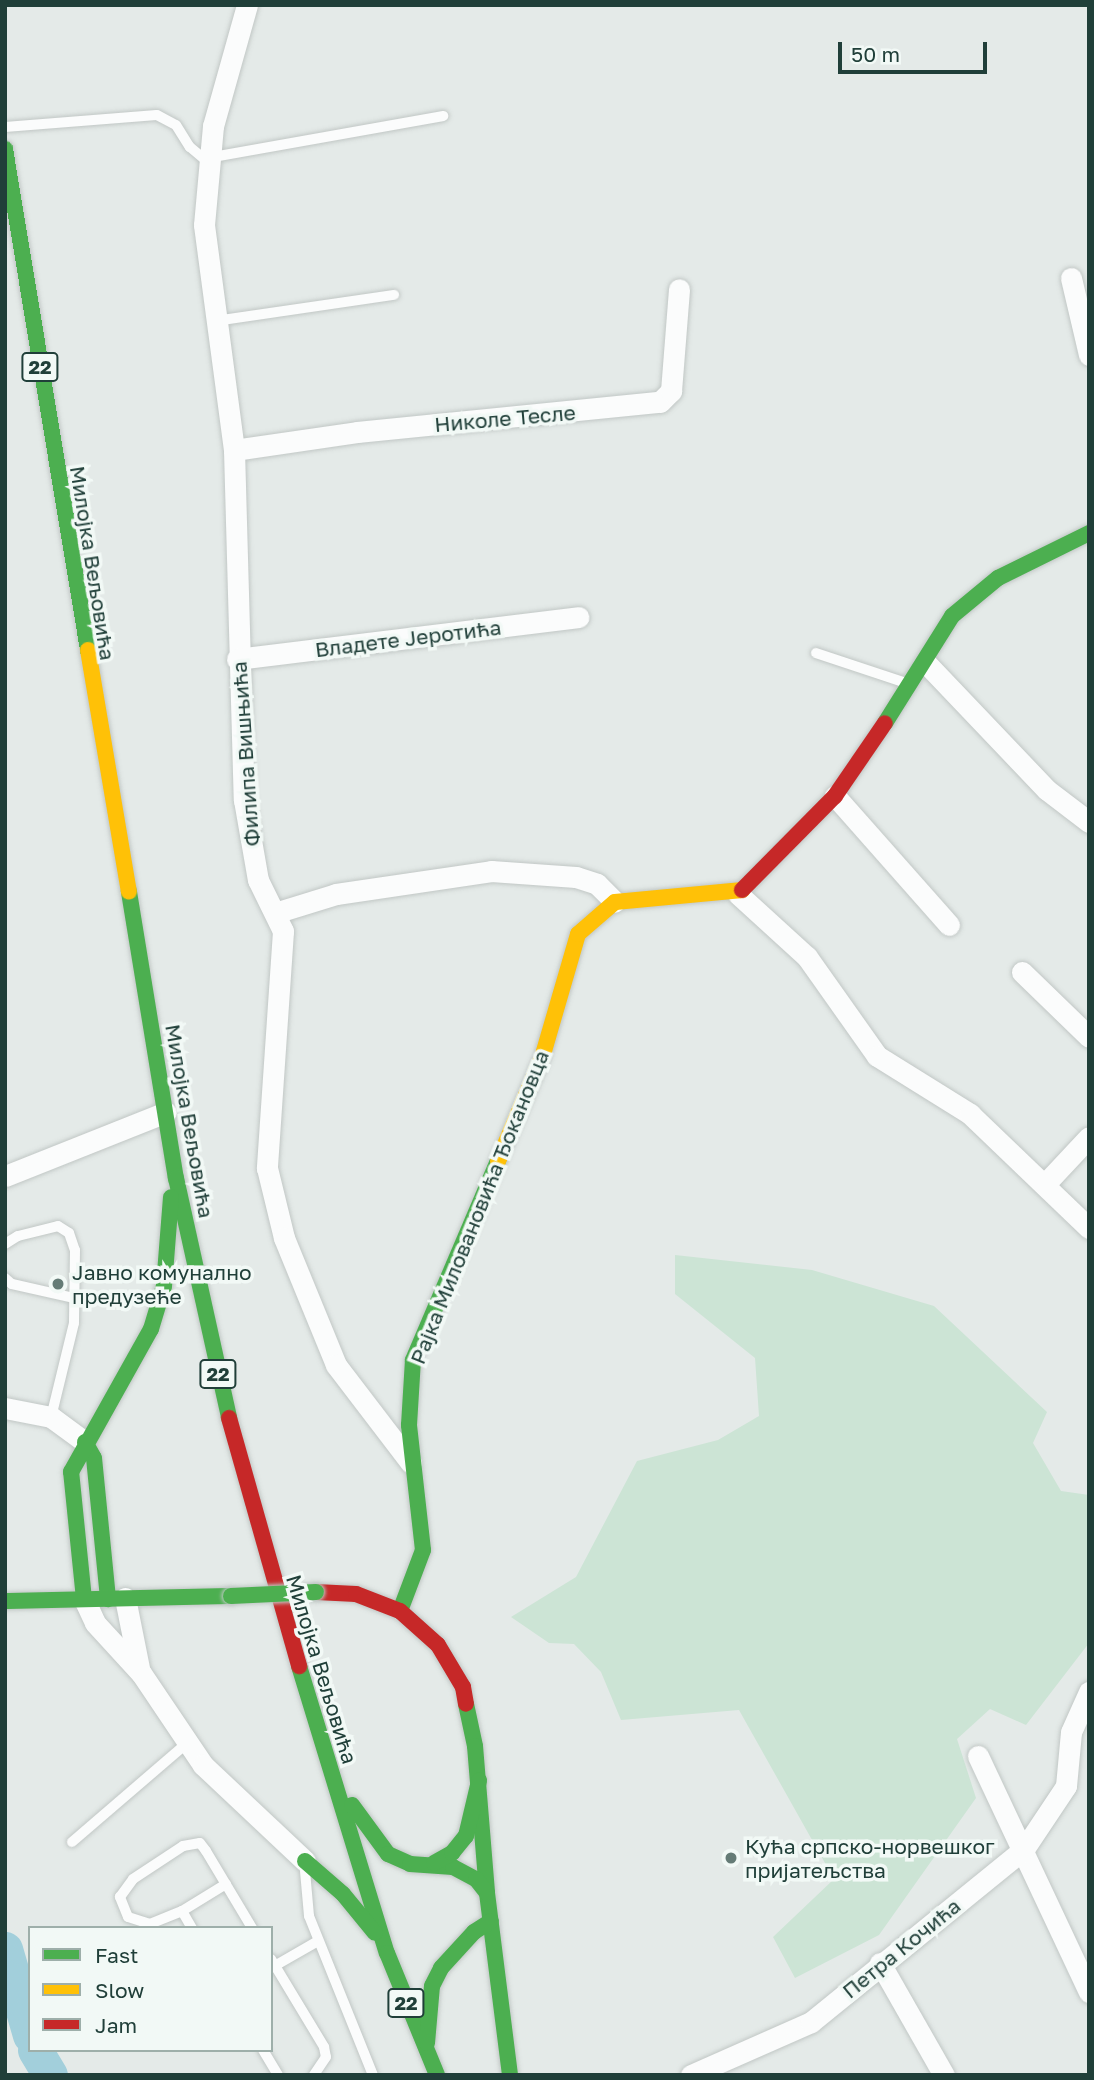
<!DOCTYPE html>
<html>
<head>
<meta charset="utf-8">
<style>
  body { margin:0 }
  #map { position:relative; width:1094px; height:2080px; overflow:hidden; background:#e4eae8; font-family:"Golos Text",sans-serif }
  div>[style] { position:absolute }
  .green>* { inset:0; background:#cce4d5 }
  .river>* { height:35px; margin:-17.5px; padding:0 17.5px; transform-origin:17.5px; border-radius:17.5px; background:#a2cfdb }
  .roads { filter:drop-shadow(0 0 2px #c1c7c5) drop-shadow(0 0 2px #c1c7c5) }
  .lane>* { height:10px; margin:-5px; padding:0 5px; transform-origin:5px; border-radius:5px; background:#fbfcfc }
  .street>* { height:21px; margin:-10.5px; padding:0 10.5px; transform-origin:10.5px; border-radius:10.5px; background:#fbfcfc }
  .fast>* { height:16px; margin:-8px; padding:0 8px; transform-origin:8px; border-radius:8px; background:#4caf50 }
  .slow>* { height:16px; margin:-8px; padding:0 8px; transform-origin:8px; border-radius:8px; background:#ffc107 }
  .jam>* { height:16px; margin:-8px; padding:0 8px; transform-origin:8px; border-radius:8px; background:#c62828 }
  .bridges { filter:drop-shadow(0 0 2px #c0c8c5) drop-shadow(0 0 2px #c0c8c5) }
  .fast-bridge>* { height:16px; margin:-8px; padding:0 8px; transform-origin:8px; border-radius:8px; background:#4caf50 }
  .dots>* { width:19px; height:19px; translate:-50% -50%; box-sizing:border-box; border:4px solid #f2f9f6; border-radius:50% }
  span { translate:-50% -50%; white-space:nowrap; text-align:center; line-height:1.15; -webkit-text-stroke:7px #f2f9f6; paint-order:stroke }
  .shield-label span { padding:2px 5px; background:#f2f9f6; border:2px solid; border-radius:5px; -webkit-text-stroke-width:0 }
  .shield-label { font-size:19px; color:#203f39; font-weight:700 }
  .street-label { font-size:21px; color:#203f39 }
  .poi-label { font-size:21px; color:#203f39 }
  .left { translate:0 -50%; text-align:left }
  .frame { position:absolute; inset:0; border:7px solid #203f39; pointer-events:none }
  .legend { position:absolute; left:28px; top:1926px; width:245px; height:126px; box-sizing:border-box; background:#f2f9f6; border:2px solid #9eafaa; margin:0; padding:9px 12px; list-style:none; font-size:21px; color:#203f39 }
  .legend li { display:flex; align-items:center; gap:14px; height:35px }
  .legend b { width:35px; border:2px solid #9eafaa }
  .scale { position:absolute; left:838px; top:42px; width:149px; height:32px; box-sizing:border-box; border:4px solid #203f39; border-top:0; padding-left:9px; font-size:21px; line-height:24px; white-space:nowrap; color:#203f39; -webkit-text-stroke:5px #f2f9f6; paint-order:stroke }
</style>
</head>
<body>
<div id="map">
  <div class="green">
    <i style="clip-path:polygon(675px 1255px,812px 1270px,934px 1306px,1047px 1412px,1033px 1443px,1061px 1491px,1089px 1495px,1089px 1643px,1026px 1725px,990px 1709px,957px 1739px,976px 1798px,879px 1935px,795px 1978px,773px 1937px,834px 1879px,739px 1710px,621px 1720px,601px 1672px,574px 1644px,549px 1643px,511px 1617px,576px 1577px,637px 1461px,718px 1440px,759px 1416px,755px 1358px,675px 1294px)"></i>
  </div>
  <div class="river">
    <i style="left:5px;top:1949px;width:90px;rotate:73.8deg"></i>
    <i style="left:35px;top:2050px;width:29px;rotate:59deg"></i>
  </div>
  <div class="roads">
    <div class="lane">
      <i style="left:5px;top:127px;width:152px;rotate:-4.5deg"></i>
      <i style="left:157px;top:115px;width:21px;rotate:28deg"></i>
      <i style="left:176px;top:125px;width:26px;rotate:58deg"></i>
      <i style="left:190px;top:147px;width:26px;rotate:40deg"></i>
      <i style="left:213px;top:157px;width:234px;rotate:-10.1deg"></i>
      <i style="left:215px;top:321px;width:181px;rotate:-8.3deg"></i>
      <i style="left:816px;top:653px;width:98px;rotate:18.4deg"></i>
      <i style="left:5px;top:1244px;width:15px;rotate:-32deg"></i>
      <i style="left:18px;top:1236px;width:41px;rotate:-14deg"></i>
      <i style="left:58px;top:1226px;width:13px;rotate:32deg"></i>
      <i style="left:69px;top:1233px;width:18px;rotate:71deg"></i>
      <i style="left:75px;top:1250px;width:73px;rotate:90.8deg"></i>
      <i style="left:74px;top:1323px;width:97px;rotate:103.7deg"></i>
      <i style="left:5px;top:1278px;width:9px;rotate:41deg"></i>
      <i style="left:12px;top:1284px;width:64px;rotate:12.7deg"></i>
      <i style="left:72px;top:1842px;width:152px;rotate:-40.7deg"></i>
      <i style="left:305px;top:1871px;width:45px;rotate:84.9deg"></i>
      <i style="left:309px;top:1916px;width:171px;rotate:68.1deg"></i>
      <i style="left:226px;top:1884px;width:52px;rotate:148.5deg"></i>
      <i style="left:182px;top:1911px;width:35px;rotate:158deg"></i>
      <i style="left:150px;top:1924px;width:23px;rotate:-162deg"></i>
      <i style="left:128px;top:1917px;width:22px;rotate:-112deg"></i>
      <i style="left:120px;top:1897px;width:22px;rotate:-54deg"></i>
      <i style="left:133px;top:1879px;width:60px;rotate:-33.4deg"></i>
      <i style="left:183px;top:1846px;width:17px;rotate:-10deg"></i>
      <i style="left:200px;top:1843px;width:10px;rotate:53deg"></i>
      <i style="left:206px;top:1851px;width:90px;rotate:59.1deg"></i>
      <i style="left:182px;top:1911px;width:20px;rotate:60deg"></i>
      <i style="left:271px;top:1959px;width:103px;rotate:58.9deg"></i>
      <i style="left:324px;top:2047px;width:10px;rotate:79deg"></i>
      <i style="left:326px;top:2057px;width:22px;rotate:124deg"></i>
      <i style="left:271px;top:1968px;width:54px;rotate:-29.9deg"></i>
      <i style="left:263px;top:2050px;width:29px;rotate:59deg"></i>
    </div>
    <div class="street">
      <i style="left:247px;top:5px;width:126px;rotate:105.7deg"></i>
      <i style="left:213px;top:126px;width:99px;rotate:95.2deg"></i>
      <i style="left:204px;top:225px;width:227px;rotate:82.4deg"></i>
      <i style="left:234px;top:450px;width:350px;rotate:88.4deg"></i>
      <i style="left:244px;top:800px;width:81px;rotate:80.1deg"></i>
      <i style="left:258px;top:880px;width:57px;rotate:63.9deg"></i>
      <i style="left:283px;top:931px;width:238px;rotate:93.9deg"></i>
      <i style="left:267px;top:1168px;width:72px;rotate:76.3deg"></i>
      <i style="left:284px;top:1238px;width:137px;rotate:67.7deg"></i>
      <i style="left:336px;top:1365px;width:123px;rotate:52.6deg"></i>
      <i style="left:1071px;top:278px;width:79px;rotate:76.8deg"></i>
      <i style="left:234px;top:450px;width:124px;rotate:-8.3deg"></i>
      <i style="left:357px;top:432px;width:304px;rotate:-5.7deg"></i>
      <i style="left:660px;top:402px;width:16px;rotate:-45deg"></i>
      <i style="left:671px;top:391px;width:102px;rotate:-85.5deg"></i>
      <i style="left:237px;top:659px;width:344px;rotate:-7deg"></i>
      <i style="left:926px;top:663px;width:175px;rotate:46.4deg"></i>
      <i style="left:1047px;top:790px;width:53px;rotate:37.3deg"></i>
      <i style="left:835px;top:796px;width:172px;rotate:48.5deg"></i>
      <i style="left:738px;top:894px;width:93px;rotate:42.4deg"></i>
      <i style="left:807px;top:957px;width:121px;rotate:54.7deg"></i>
      <i style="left:877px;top:1056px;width:110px;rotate:31.9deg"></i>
      <i style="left:970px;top:1114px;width:165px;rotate:43.8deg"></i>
      <i style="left:278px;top:912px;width:61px;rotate:-17.2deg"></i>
      <i style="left:336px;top:894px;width:157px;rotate:-8.4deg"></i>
      <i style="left:491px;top:871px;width:85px;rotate:4deg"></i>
      <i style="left:576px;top:877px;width:22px;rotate:18deg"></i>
      <i style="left:597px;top:884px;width:25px;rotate:45deg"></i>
      <i style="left:1022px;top:972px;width:93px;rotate:44.1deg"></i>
      <i style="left:5px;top:1176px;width:173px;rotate:-21.7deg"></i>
      <i style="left:1045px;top:1184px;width:64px;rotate:-46.9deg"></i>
      <i style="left:5px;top:1408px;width:47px;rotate:11.1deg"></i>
      <i style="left:51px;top:1417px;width:42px;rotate:36.3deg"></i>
      <i style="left:125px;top:1598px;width:71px;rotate:78.7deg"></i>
      <i style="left:84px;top:1599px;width:26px;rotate:65deg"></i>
      <i style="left:95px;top:1623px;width:68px;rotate:47.4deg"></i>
      <i style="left:141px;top:1673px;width:111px;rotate:56deg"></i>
      <i style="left:203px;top:1765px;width:140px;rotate:43.3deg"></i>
      <i style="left:978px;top:1756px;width:261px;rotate:64.8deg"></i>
      <i style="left:880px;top:1963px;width:129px;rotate:60.3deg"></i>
      <i style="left:691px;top:2075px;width:131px;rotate:-23.8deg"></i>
      <i style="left:811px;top:2022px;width:274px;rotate:-39.1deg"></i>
      <i style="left:1024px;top:1849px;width:76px;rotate:-56.3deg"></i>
      <i style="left:1066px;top:1786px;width:54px;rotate:-84.7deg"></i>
      <i style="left:1071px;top:1732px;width:44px;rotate:-65.8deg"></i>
    </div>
    <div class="fast">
      <i style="left:5px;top:149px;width:508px;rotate:80.59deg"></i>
      <i style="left:885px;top:723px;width:126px;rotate:-57.9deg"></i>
      <i style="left:952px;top:616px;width:60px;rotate:-39.6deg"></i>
      <i style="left:998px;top:578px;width:102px;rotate:-26.3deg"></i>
      <i style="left:129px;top:892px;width:290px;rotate:80.7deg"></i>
      <i style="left:176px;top:1178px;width:246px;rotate:77.5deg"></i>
      <i style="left:85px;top:1442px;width:18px;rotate:61deg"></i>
      <i style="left:94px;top:1458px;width:142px;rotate:84.3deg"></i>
      <i style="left:84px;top:1599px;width:128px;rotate:-95.8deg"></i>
      <i style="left:71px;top:1472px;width:164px;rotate:-60.8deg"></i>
      <i style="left:151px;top:1329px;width:45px;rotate:-73.2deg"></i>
      <i style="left:164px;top:1286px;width:89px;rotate:-85.5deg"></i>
      <i style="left:5px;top:1601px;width:226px;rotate:-1.3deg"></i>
      <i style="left:400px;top:1611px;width:65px;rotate:-69.3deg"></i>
      <i style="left:423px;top:1550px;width:126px;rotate:-96.4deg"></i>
      <i style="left:409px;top:1425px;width:65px;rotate:-86.5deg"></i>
      <i style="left:413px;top:1360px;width:216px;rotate:-66.9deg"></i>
      <i style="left:299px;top:1666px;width:300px;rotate:73deg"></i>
      <i style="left:387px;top:1953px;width:132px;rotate:67.7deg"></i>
      <i style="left:466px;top:1704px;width:43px;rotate:77.9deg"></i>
      <i style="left:475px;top:1746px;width:147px;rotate:85.3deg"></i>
      <i style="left:487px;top:1893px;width:183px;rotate:82.8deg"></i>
      <i style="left:352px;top:1805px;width:61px;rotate:53.7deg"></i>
      <i style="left:388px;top:1854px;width:24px;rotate:24deg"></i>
      <i style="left:410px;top:1864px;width:43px;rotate:4deg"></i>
      <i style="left:453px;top:1867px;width:26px;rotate:28deg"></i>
      <i style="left:476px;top:1879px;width:18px;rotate:52deg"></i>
      <i style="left:305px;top:1861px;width:50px;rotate:41deg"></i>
      <i style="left:343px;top:1894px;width:50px;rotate:50.6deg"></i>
      <i style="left:434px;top:1863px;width:21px;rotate:-29deg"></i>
      <i style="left:452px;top:1853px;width:22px;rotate:-51deg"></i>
      <i style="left:466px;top:1836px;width:57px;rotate:-76.7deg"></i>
      <i style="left:427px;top:2043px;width:57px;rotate:-85deg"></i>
      <i style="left:432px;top:1986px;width:20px;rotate:-63deg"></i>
      <i style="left:441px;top:1968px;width:49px;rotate:-47.5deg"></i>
      <i style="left:474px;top:1932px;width:20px;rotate:-33deg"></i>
    </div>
    <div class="slow">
      <i style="left:88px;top:650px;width:245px;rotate:80.4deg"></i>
      <i style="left:498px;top:1161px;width:112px;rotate:-66.9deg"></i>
      <i style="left:542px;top:1058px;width:129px;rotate:-73.8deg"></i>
      <i style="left:578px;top:934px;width:49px;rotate:-40.9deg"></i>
      <i style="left:615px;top:902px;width:128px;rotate:-5.4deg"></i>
    </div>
    <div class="jam">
      <i style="left:742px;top:890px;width:132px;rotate:-45.3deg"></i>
      <i style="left:835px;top:796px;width:88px;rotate:-55.6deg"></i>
      <i style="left:229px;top:1418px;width:258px;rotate:74.2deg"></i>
      <i style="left:316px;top:1592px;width:40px;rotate:2.9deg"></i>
      <i style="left:356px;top:1594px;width:47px;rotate:21.1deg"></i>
      <i style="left:400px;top:1611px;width:51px;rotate:41.8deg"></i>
      <i style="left:438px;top:1645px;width:49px;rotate:59.2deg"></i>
      <i style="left:463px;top:1687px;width:17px;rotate:80deg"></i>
    </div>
  </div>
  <div class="bridges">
    <div class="fast-bridge">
      <i style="left:231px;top:1596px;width:85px;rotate:-2.7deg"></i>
    </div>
  </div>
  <div class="dots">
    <i style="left:58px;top:1284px;background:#657b76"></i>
    <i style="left:731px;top:1858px;background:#657b76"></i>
  </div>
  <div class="shield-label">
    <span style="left:40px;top:367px">22</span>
    <span style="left:218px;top:1374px">22</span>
    <span style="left:406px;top:2003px">22</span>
  </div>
  <div class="street-label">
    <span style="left:505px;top:418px;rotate:-5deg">Николе Тесле</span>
    <span style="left:93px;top:563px;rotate:81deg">Милојка Вељовића</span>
    <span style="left:408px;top:638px;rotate:-7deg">Владете Јеротића</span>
    <span style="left:245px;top:754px;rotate:-94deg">Филипа Вишњића</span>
    <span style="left:190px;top:1121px;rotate:80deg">Милојка Вељовића</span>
    <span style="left:479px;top:1207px;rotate:-68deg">Рајка Миловановића Ђокановца</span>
    <span style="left:322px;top:1669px;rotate:73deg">Милојка Вељовића</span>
    <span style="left:901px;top:1948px;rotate:-39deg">Петра Кочића</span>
  </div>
  <div class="poi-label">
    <span class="left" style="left:72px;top:1284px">Јавно комунално<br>предузеће</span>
    <span class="left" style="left:745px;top:1858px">Кућа српско-норвешког<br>пријатељства</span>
  </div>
  <div class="frame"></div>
  <ul class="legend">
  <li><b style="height:9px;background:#4caf50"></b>Fast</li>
  <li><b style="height:9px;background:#ffc107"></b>Slow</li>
  <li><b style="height:9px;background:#c62828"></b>Jam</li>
  </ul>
  <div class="scale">50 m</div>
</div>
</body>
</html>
